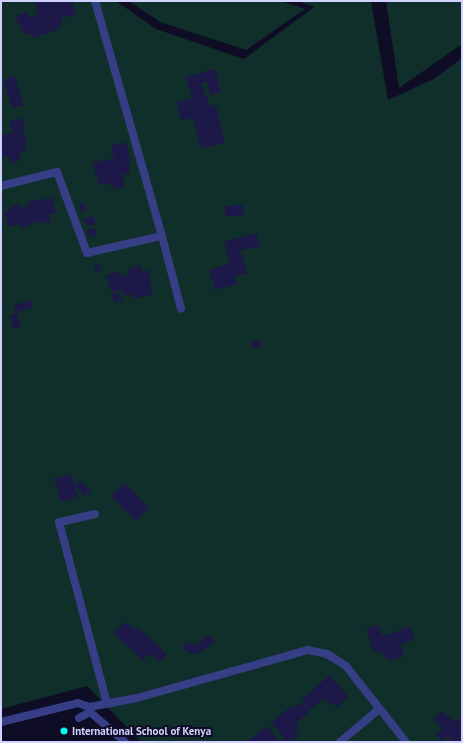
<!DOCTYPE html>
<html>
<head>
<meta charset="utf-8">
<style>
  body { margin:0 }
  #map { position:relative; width:463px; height:743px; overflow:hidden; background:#0e0d25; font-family:"PT Sans",sans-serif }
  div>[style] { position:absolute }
  .green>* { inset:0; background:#102f2a }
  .building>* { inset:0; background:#1c1847 }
  .round { border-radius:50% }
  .street>* { height:8px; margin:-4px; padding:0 4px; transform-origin:4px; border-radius:4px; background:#363e86 }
  .dots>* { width:11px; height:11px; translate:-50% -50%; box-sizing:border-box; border:2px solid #0e0d25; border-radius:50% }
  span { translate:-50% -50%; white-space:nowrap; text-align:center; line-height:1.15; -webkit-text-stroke:4px #0e0d25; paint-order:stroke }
  .poi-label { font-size:11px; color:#d1d2ff; font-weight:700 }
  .left { translate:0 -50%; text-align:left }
  .frame { position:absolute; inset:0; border:2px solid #d1d2ff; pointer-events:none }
</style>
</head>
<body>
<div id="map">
  <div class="green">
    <i style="clip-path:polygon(1px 1px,116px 1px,156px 29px,244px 59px,314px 7px,298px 1px,371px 1px,388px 100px,434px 79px,462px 58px,462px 742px,141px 742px,87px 686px,1px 709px)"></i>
    <i style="clip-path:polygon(129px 1px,281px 1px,305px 9px,246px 50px,160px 22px)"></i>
    <i style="clip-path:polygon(386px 1px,462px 1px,462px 44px,399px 88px)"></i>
  </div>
  <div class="building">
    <i style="clip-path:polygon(34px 1px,72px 1px,76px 15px,62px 18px,60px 29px,32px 38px,31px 33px,24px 35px,15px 16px,27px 11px,29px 17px,38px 14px)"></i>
    <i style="clip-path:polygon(215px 69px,221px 92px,210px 95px,207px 81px,201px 83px,210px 106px,216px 105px,225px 143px,201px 148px,193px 118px,181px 120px,177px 102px,193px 98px,185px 77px)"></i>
    <i style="clip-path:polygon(14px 76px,24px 105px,12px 108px,3px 80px)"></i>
    <i style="clip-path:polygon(22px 118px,25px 128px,12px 132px,9px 121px)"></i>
    <i style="clip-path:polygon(23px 129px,27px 143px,24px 144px,26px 151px,19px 153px,21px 160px,11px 163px,9px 156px,1px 158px,1px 136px)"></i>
    <i style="clip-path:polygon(126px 142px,131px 161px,128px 165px,130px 173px,122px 175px,125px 186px,114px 189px,113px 185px,99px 184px,92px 163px,114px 158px,111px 146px)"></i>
    <i style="clip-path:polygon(52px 198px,56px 213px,49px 215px,51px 221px,42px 224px,41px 220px,21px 229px,20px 224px,8px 227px,4px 213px,11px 207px,19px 204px,23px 208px,28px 207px,29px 201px)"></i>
    <i style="clip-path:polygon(84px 203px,86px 211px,81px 212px,79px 204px)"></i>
    <i style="clip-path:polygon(242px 204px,244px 216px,226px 216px,224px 207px)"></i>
    <i style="clip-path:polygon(93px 216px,96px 224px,86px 226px,83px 219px)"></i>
    <i class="round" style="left:86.5px;top:227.5px;width:9px;height:9px"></i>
    <i style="clip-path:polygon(256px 233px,260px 247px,240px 250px,247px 273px,235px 276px,238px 284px,215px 290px,209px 270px,230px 263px,224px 242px)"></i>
    <i style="clip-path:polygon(99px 263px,101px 270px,96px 271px,94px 265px)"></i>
    <i style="clip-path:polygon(140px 265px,142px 272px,149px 270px,152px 294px,134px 299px,133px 294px,124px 296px,122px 290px,112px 293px,106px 275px,120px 271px,121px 277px,129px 274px,128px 269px)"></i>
    <i style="clip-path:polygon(119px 293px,122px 301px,114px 303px,112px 295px)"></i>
    <i style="clip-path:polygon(31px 300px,33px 307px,16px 312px,14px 305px)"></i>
    <i style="clip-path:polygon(17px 313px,21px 327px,14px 329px,10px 315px)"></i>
    <i style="clip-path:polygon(261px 340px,262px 346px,253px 348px,251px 342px)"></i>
    <i style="clip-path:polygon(71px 474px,78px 497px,61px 502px,54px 479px)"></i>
    <i style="clip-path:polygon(80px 480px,91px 491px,85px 497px,75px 485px)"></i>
    <i style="clip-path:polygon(125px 483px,149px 508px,136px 521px,111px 496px)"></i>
    <i style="clip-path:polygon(125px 622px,136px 630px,138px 627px,167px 654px,160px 662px,148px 653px,143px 661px,113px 632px)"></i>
    <i style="clip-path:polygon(379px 625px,382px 636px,410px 627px,414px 640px,401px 644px,404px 656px,388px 661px,381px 651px,374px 653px,366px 629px)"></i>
    <i style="clip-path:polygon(209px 635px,215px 642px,200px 653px,190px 654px,182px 648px,188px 642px,195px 645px)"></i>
    <i style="clip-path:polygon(330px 675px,348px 697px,337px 707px,323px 699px,310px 709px,302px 699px)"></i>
    <i style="clip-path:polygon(303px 702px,310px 711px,296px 723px,299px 727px,295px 731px,300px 737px,287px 742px,271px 722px,293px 705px,295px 708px)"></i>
    <i style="clip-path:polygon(442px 711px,455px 722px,462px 716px,462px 742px,452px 742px,448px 736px,442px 741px,436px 735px,442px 729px,433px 719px)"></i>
    <i style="clip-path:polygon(267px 726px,281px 742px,247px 742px)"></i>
  </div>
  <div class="street">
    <i style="left:95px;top:1px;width:244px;rotate:74.1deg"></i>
    <i style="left:1px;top:186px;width:58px;rotate:-14deg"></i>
    <i style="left:57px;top:172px;width:86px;rotate:69.7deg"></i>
    <i style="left:87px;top:253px;width:77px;rotate:-12.8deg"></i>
    <i style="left:162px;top:236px;width:75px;rotate:75.4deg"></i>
    <i style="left:95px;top:514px;width:37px;rotate:167deg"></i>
    <i style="left:59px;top:522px;width:188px;rotate:75.2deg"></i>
    <i style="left:89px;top:707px;width:49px;rotate:-10.6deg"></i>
    <i style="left:137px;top:698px;width:178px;rotate:-15.7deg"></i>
    <i style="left:308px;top:650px;width:19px;rotate:12deg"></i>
    <i style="left:327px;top:654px;width:22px;rotate:32deg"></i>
    <i style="left:346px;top:666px;width:97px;rotate:51.7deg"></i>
    <i style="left:79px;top:718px;width:13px;rotate:-29deg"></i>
    <i style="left:1px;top:722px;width:79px;rotate:-13.9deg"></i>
    <i style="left:78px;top:703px;width:12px;rotate:20deg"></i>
    <i style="left:89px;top:707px;width:5px;rotate:79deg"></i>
    <i style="left:90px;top:712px;width:46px;rotate:40.6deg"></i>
    <i style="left:340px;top:742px;width:51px;rotate:-40.2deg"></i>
  </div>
  <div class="dots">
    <i style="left:64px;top:731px;background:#00fcf4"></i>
  </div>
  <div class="poi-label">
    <span class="left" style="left:72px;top:731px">International School of Kenya</span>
  </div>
  <div class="frame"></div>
</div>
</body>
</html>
